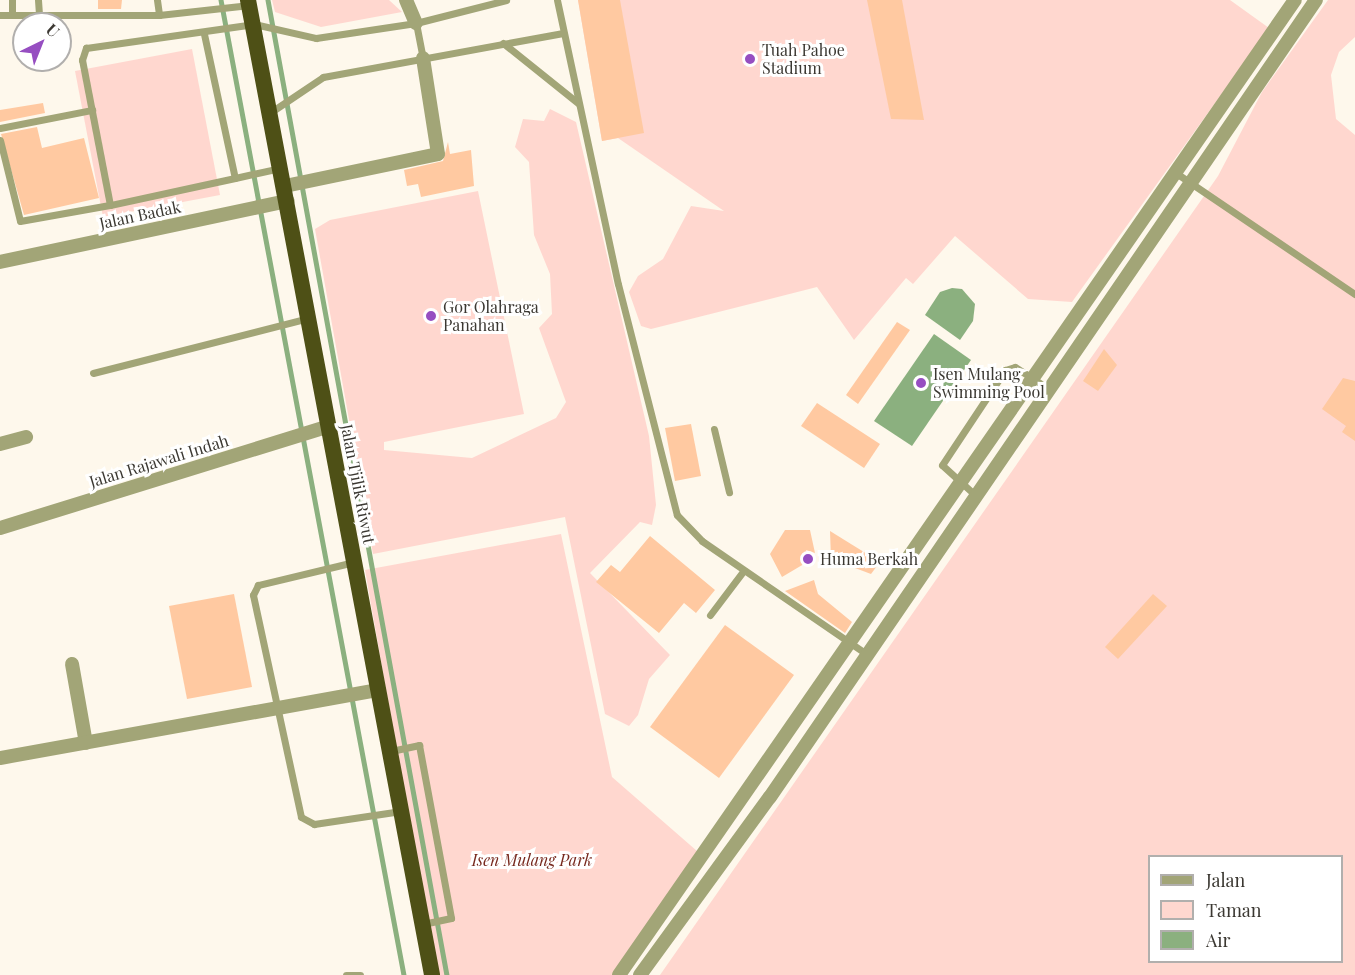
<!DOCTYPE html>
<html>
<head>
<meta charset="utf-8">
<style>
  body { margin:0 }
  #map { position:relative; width:1355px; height:975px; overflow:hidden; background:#fef8ec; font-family:"Playfair Display",serif }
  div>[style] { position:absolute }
  .green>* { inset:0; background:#ffd7cf }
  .water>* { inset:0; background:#8bb07f }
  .stream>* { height:4.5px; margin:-2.25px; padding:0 2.25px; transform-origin:2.25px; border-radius:2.25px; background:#8bb07f }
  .building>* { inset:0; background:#ffc9a1 }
  .service>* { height:7px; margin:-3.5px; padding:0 3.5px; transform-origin:3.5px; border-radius:3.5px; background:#a2a577 }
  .minor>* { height:14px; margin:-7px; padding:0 7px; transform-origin:7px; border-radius:7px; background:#a2a577 }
  .trunk>* { height:16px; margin:-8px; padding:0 8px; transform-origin:8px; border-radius:8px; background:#4e5016 }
  .dots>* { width:16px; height:16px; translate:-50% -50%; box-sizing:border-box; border:3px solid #fff; border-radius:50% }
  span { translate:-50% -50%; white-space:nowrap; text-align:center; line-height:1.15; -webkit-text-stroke:6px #fff; paint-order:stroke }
  .poi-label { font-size:16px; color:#3b3832 }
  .left { translate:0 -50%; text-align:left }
  .street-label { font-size:16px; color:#3b3832 }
  .park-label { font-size:16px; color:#77291e; font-style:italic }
  .legend { position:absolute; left:1148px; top:855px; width:195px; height:108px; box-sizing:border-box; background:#fff; border:2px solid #b1afad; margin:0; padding:8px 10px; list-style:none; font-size:18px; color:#3b3832 }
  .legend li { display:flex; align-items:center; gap:12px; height:30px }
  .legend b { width:30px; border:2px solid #b1afad }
  .north { position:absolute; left:12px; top:12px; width:60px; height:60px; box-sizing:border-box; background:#fff; border:2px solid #b1afad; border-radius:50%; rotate:43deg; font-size:16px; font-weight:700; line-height:24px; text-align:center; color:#3b3832 }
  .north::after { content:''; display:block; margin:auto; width:21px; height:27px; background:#964ec1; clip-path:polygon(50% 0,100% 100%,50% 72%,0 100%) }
</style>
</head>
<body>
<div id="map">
  <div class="green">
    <i style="clip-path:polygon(272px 0,389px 0,402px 12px,321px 27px,275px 12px)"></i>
    <i style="clip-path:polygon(578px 0,1230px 0,1269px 28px,1072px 302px,1028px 299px,955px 236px,913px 284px,906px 278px,854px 340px,817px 287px,651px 329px,641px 326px,629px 292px,638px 276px,663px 259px,691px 206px,724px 211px,618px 138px,602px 141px)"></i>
    <i style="clip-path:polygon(evenodd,1328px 0,1355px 0,1355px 37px,1339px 52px,1331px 75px,1336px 119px,1355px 135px,1355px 975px,660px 975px,1218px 176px,1262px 92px,1328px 0,1150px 856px,1342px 856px,1342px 962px,1150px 962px,1150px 856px)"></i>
    <i style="clip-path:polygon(192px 49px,220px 195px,103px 217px,75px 71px)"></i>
    <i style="clip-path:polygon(550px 109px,576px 122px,649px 436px,656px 505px,652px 525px,640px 522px,590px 573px,670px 655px,649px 679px,638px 715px,629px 726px,605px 714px,565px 517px,373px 554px,315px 229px,330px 220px,478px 191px,524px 414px,384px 442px,384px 450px,472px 458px,556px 418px,566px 402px,539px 328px,552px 314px,550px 274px,534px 235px,529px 162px,515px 147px,523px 119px,544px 121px)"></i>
    <i style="clip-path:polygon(561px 534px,612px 777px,705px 858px,627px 975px,436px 975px,365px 570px)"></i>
  </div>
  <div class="water">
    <i style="clip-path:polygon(952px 288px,962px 289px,975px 304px,973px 321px,960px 340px,925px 315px,940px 292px)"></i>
    <i style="clip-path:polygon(934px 334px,971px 360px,912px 446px,874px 421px)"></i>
  </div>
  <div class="stream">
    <i style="left:221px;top:0;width:992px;rotate:79.37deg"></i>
    <i style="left:268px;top:0;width:991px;rotate:79.6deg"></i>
  </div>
  <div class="building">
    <i style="clip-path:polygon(98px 0,122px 0,121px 9px,98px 9px)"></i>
    <i style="clip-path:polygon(578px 0,620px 0,644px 133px,602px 141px)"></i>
    <i style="clip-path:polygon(867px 0,902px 0,924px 120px,891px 119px)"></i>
    <i style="clip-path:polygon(43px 103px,45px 113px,0 122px,0 110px)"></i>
    <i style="clip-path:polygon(37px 127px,42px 148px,84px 138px,99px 198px,24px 215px,1px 134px)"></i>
    <i style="clip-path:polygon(448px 142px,450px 154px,471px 150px,474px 186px,421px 197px,418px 184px,407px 186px,404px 170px,443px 161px)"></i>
    <i style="clip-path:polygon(897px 322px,910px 330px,858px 404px,846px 395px)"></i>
    <i style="clip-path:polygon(1104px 349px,1117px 365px,1098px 391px,1083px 381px)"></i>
    <i style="clip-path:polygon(1343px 378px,1355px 381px,1355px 441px,1342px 432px,1346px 426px,1322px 409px)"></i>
    <i style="clip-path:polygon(817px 403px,880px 444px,864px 468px,801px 426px)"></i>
    <i style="clip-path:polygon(691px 424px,701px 476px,675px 481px,665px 428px)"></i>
    <i style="clip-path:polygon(785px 530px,810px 530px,815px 553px,806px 550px,809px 561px,782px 577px,770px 554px)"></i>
    <i style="clip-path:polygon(830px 531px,880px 562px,871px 574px,831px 559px)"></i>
    <i style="clip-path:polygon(650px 536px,715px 590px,696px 613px,684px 603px,659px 633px,596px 582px,611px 565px,620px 572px)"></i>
    <i style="clip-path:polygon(814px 580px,818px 594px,852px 622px,845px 633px,785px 591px)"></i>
    <i style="clip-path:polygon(234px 594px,252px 687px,187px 699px,169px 606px)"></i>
    <i style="clip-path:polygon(1153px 594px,1167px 606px,1118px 659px,1105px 647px)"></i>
    <i style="clip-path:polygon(725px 625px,794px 675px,719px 778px,650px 727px)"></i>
  </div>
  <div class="service">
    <i style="left:12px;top:0;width:15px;rotate:90deg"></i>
    <i style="left:38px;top:0;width:16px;rotate:86deg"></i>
    <i style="left:157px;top:0;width:15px;rotate:82deg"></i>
    <i style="left:159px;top:15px;width:91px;rotate:-6.3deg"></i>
    <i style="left:557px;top:0;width:290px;rotate:77.9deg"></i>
    <i style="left:618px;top:284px;width:238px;rotate:75.7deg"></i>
    <i style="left:677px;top:515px;width:36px;rotate:46deg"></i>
    <i style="left:702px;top:541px;width:198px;rotate:34.5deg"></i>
    <i style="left:0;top:15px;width:159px"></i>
    <i style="left:416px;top:23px;width:36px;rotate:79deg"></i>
    <i style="left:204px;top:34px;width:147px;rotate:77.9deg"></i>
    <i style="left:235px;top:178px;width:128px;rotate:167.8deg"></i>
    <i style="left:110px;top:205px;width:148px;rotate:-100.9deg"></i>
    <i style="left:82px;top:60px;width:13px;rotate:-72deg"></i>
    <i style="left:86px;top:48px;width:170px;rotate:-8.1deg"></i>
    <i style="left:254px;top:24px;width:64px;rotate:12.7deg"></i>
    <i style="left:316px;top:38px;width:101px;rotate:-8.5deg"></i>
    <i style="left:416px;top:23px;width:93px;rotate:-14.3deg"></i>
    <i style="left:503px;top:43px;width:96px;rotate:38.7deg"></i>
    <i style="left:271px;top:112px;width:63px;rotate:-33.9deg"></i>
    <i style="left:323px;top:77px;width:244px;rotate:-10.4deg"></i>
    <i style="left:0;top:128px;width:94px;rotate:-11.1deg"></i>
    <i style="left:0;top:140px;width:83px;rotate:76.1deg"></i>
    <i style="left:20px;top:221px;width:91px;rotate:-10.1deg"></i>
    <i style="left:1176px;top:173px;width:216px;rotate:34.1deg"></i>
    <i style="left:235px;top:178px;width:46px;rotate:-12.5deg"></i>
    <i style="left:93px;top:373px;width:222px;rotate:-14.3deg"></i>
    <i style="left:714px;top:429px;width:65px;rotate:76.6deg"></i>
    <i style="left:974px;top:494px;width:43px;rotate:-137.8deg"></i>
    <i style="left:942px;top:465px;width:114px;rotate:-56.4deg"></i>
    <i style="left:1005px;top:370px;width:10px;rotate:-17deg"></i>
    <i style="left:1015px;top:367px;width:38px;rotate:33deg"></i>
    <i style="left:354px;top:562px;width:99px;rotate:166.5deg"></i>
    <i style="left:258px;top:585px;width:11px;rotate:117deg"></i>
    <i style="left:253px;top:595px;width:227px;rotate:77.8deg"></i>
    <i style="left:301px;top:817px;width:15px;rotate:28deg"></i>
    <i style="left:314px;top:824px;width:88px;rotate:-8.5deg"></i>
    <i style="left:710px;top:615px;width:56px;rotate:-52.9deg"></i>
    <i style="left:391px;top:751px;width:29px;rotate:-12deg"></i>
    <i style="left:419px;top:745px;width:176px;rotate:79.5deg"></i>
    <i style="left:451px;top:918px;width:30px;rotate:168deg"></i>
    <i style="left:346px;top:975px;width:14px"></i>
  </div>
  <div class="minor">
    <i style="left:406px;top:0;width:25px;rotate:67deg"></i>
    <i style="left:285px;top:186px;width:156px;rotate:-11.8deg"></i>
    <i style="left:438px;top:154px;width:97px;rotate:-98.9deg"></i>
    <i style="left:0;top:262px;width:294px;rotate:-12deg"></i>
    <i style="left:0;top:444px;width:27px;rotate:-15deg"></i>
    <i style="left:0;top:528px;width:344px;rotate:-17.2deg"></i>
    <i style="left:72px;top:664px;width:80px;rotate:80deg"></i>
    <i style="left:0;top:758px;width:383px;rotate:-10.2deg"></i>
    <i style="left:619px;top:975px;width:1186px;rotate:-55.27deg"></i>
    <i style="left:640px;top:975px;width:220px;rotate:-53.9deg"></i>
    <i style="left:770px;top:797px;width:966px;rotate:-55.59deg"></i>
  </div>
  <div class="trunk">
    <i style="left:248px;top:0;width:992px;rotate:79.31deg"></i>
  </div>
  <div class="dots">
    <i style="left:750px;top:59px;background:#964ec1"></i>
    <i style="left:431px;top:316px;background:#964ec1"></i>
    <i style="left:921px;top:383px;background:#964ec1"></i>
    <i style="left:808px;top:559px;background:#964ec1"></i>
  </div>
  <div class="poi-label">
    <span class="left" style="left:762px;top:59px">Tuah Pahoe<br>Stadium</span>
    <span class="left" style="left:443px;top:316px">Gor Olahraga<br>Panahan</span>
    <span class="left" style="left:933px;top:383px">Isen Mulang<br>Swimming Pool</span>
    <span class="left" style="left:820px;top:559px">Huma Berkah</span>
  </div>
  <div class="street-label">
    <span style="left:140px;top:215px;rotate:-12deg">Jalan Badak</span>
    <span style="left:159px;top:461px;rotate:-17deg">Jalan Rajawali Indah</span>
    <span style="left:358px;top:484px;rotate:79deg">Jalan Tjilik Riwut</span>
  </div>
  <div class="park-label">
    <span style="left:532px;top:860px">Isen Mulang Park</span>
  </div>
  <ul class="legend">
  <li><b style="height:8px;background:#a2a577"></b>Jalan</li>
  <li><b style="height:16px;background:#ffd7cf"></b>Taman</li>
  <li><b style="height:16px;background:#8bb07f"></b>Air</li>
  </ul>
  <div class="north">U</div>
</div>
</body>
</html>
